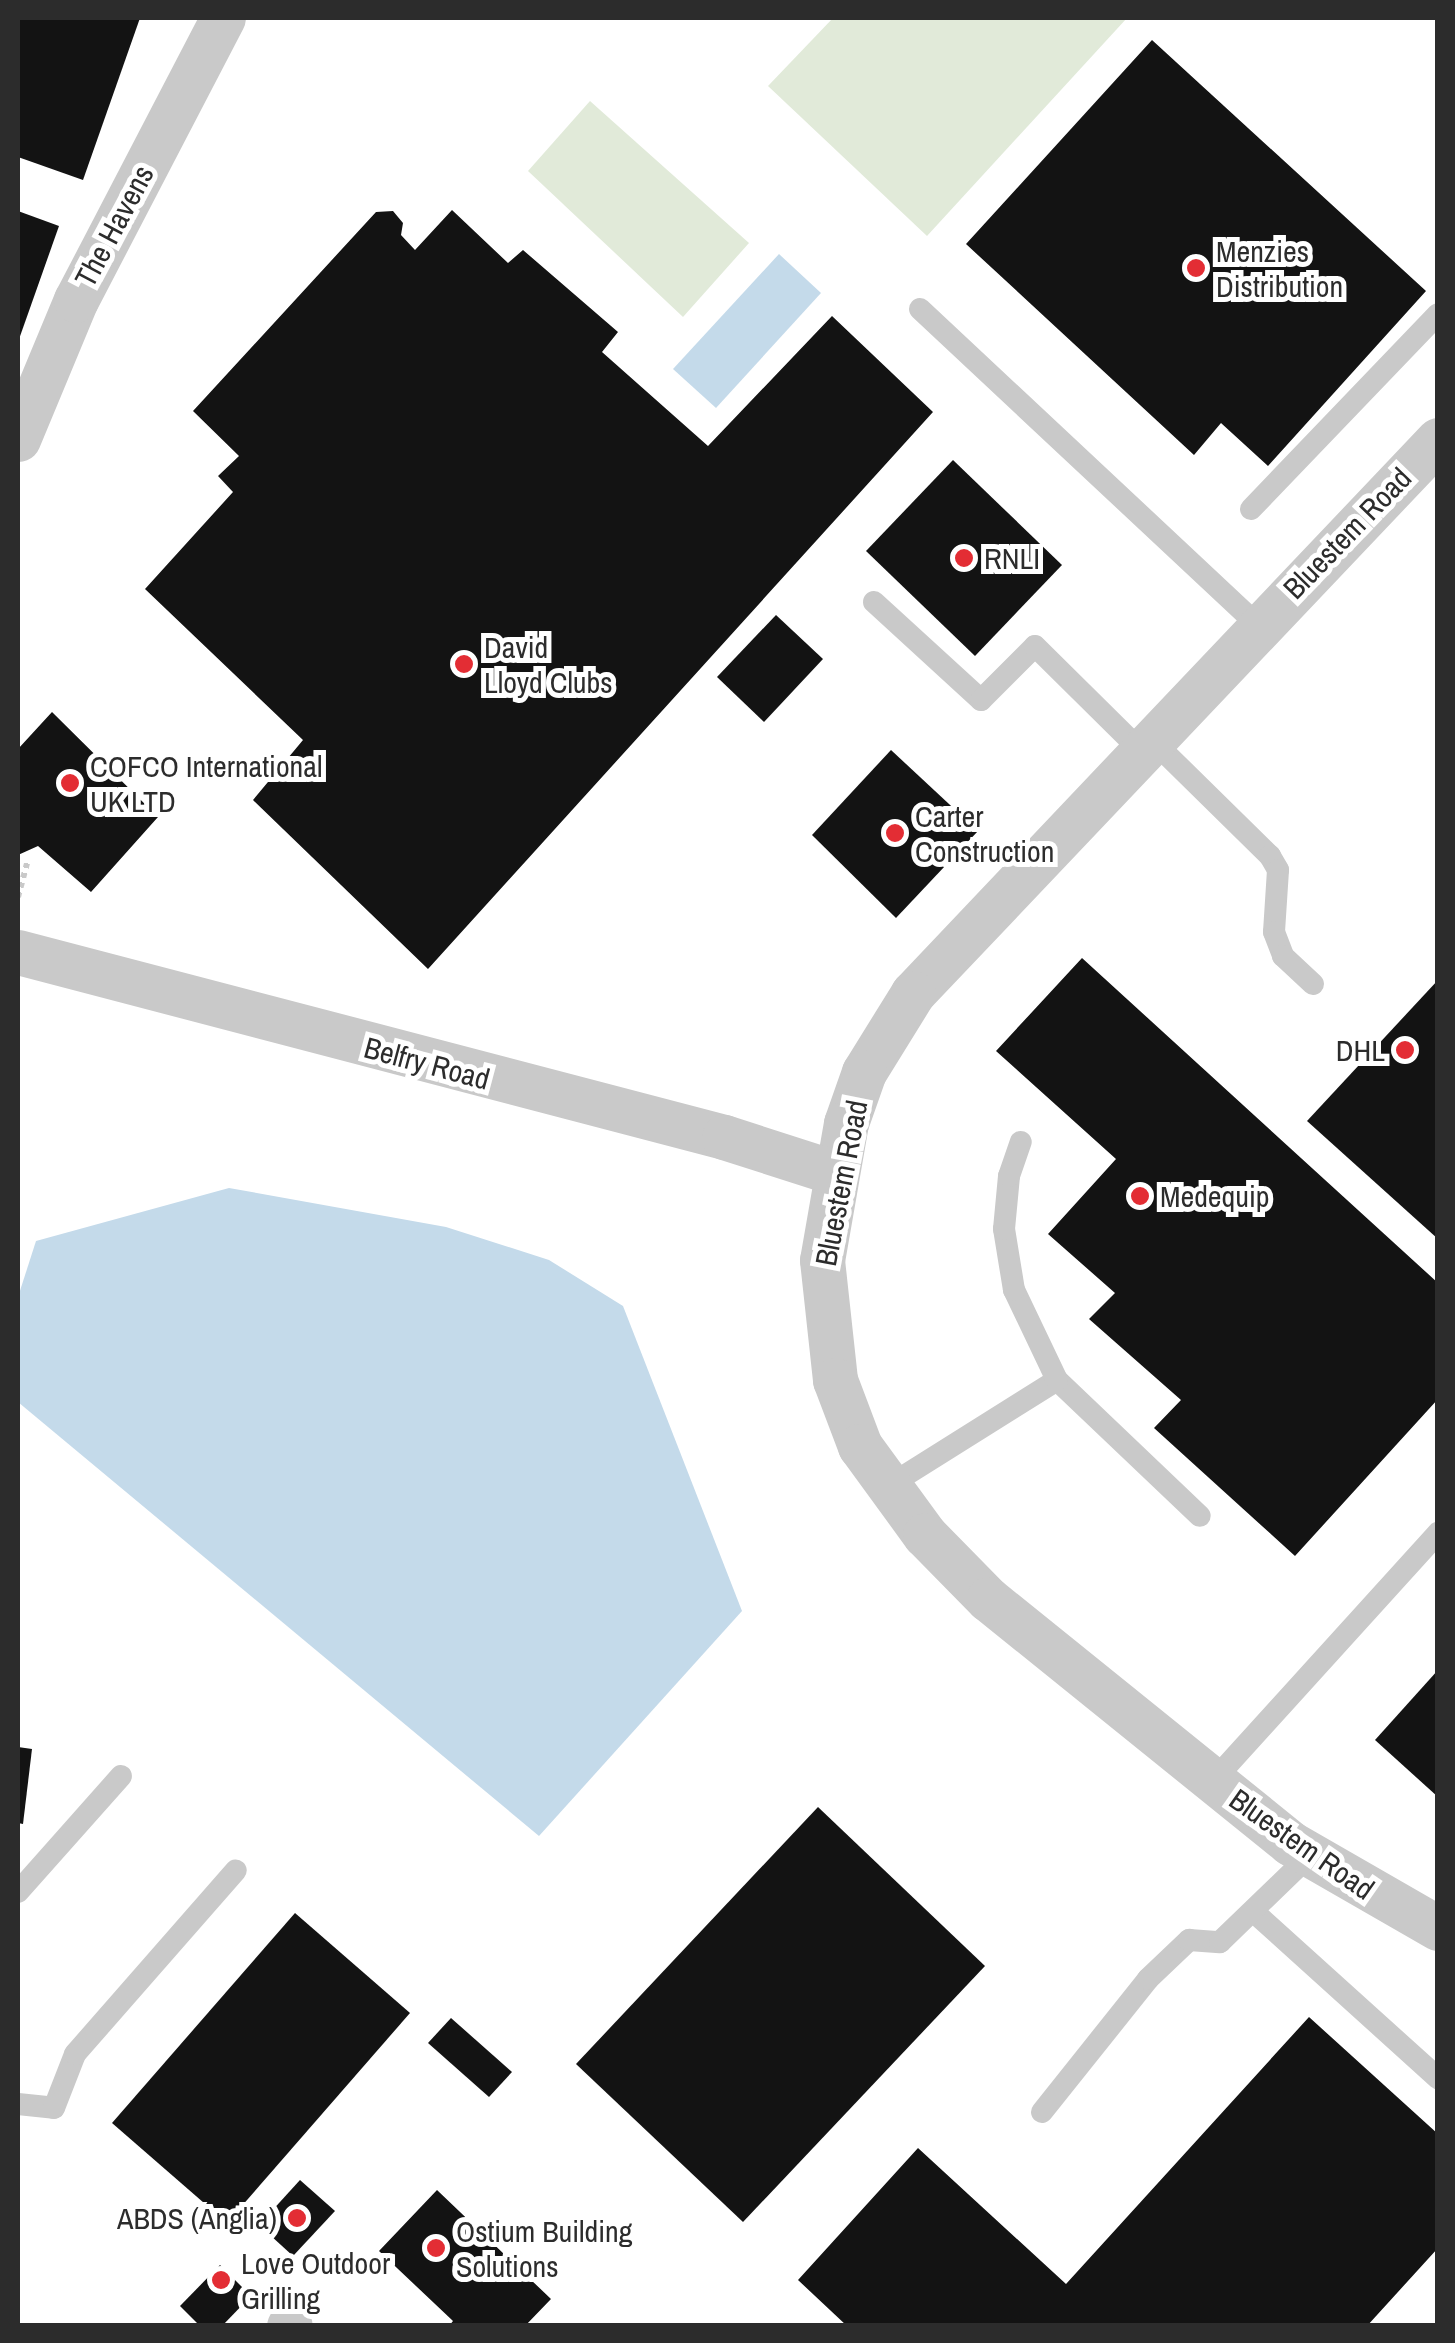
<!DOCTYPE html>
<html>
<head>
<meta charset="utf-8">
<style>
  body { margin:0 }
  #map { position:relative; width:1455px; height:2343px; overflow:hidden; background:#fff; font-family:"Archivo Narrow",sans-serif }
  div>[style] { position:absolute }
  .green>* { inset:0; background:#e1ead9 }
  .water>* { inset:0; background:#c4daea }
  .building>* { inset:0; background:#131313 }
  .path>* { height:6px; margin-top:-3px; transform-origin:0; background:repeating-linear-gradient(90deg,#c9c9c9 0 5px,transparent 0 10px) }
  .service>* { height:22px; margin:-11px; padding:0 11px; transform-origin:11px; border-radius:11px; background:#c9c9c9 }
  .minor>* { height:45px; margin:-22.5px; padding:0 22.5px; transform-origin:22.5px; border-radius:22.5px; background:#c9c9c9 }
  .dots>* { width:28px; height:28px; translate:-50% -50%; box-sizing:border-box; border:5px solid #fff; border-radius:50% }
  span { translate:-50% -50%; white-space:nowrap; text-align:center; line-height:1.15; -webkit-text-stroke:10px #fff; paint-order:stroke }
  .street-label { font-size:30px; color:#2c2c2c }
  .poi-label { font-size:30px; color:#2c2c2c }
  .left { translate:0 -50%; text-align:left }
  .right { translate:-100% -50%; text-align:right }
  .frame { position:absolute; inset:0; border:20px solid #2c2c2c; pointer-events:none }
</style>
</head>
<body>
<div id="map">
  <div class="green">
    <i style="clip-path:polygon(833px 18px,1127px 18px,927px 236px,768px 86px)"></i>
    <i style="clip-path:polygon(590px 101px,749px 243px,683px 317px,528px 171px)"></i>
  </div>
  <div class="water">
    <i style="clip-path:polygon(779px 254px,821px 293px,716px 408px,673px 369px)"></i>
    <i style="clip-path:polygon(229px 1188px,446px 1227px,549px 1260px,623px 1306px,742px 1611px,539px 1836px,18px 1402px,18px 1297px,36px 1241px)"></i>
  </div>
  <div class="building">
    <i style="clip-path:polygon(18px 18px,140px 18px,83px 180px,18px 157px)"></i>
    <i style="clip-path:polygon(1152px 40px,1426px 291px,1268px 466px,1221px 423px,1194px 455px,966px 244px)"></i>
    <i style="clip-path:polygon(452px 210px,508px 263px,523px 250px,618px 332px,602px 352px,708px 446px,832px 316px,933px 412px,428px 969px,253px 800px,303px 740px,145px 589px,233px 492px,218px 476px,239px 456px,193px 411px,376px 212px,393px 211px,403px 223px,401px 235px,415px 250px)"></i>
    <i style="clip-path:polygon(18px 211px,59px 226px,18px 342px)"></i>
    <i style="clip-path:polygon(953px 460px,1062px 565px,975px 656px,866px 551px)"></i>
    <i style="clip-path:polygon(776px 615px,823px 659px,764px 722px,717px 677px)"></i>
    <i style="clip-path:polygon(52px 712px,158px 817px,91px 892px,38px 846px,18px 855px,18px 749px)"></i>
    <i style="clip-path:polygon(891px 750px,978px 831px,896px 918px,812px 835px)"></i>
    <i style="clip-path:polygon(1082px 958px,1438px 1283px,1438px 1399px,1295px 1556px,1154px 1428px,1181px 1400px,1089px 1319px,1115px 1293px,1048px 1234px,1116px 1159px,996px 1051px)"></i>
    <i style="clip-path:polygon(1438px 980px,1438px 1239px,1307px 1121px)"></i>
    <i style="clip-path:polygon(1438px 1670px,1438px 1797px,1375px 1740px)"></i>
    <i style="clip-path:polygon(18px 1747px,32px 1749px,23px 1824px,18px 1823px)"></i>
    <i style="clip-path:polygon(818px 1807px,985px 1966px,743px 2222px,576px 2064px)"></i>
    <i style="clip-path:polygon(295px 1913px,410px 2013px,227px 2223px,112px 2123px)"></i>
    <i style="clip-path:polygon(1309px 2017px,1438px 2134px,1438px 2248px,1367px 2326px,847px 2326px,798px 2280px,918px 2148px,1066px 2284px)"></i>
    <i style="clip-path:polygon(451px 2018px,512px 2072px,489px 2097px,428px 2043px)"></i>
    <i style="clip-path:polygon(300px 2180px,335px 2211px,293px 2256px,259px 2225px)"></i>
    <i style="clip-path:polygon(437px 2190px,551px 2299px,525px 2326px,449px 2326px,453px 2321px,379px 2251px)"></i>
    <i style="clip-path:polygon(220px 2265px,251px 2296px,222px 2326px,200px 2326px,180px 2306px)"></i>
  </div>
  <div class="path">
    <i style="left:18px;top:897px;width:39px;rotate:-75deg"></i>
  </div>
  <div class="service">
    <i style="left:920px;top:309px;width:461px;rotate:43.1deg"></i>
    <i style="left:1251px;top:509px;width:270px;rotate:-46.2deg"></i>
    <i style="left:874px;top:602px;width:145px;rotate:42.5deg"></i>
    <i style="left:981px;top:700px;width:76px;rotate:-45deg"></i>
    <i style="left:1035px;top:646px;width:149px;rotate:44.7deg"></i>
    <i style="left:1151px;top:739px;width:167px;rotate:44.5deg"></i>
    <i style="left:1270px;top:856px;width:16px;rotate:60deg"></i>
    <i style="left:1278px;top:870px;width:62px;rotate:93.7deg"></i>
    <i style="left:1274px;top:932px;width:26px;rotate:69deg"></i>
    <i style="left:1283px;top:956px;width:41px;rotate:43deg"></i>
    <i style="left:1057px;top:1380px;width:197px;rotate:43.6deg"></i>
    <i style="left:885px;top:1488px;width:203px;rotate:-32.1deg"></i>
    <i style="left:1057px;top:1380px;width:100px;rotate:-115.5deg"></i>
    <i style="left:1014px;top:1290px;width:62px;rotate:-99.3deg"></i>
    <i style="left:1004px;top:1229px;width:53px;rotate:-84.6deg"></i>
    <i style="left:1009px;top:1176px;width:36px;rotate:-71deg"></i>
    <i style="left:1213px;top:1781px;width:335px;rotate:-47.8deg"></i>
    <i style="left:18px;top:1892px;width:155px;rotate:-48.4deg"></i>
    <i style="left:1254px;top:1912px;width:248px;rotate:42.1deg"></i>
    <i style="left:18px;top:2104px;width:36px;rotate:6deg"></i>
    <i style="left:54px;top:2108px;width:58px;rotate:-68.7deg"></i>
    <i style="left:75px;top:2054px;width:244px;rotate:-48.8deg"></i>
    <i style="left:1042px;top:2112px;width:170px;rotate:-51.4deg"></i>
    <i style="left:1148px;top:1979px;width:57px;rotate:-43.6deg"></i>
    <i style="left:1189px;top:1940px;width:31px;rotate:4deg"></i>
    <i style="left:1220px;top:1942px;width:125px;rotate:-44deg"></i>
  </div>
  <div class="minor">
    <i style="left:18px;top:439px;width:151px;rotate:-67.4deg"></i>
    <i style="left:76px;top:300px;width:318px;rotate:-62.5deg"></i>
    <i style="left:1438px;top:440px;width:763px;rotate:133.51deg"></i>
    <i style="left:913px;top:993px;width:93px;rotate:121.8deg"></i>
    <i style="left:864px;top:1072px;width:54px;rotate:109.4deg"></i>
    <i style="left:846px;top:1123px;width:139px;rotate:99.9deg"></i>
    <i style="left:822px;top:1260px;width:121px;rotate:83.8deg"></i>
    <i style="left:835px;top:1380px;width:71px;rotate:69.3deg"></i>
    <i style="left:860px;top:1446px;width:110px;rotate:53.9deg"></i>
    <i style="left:925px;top:1535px;width:90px;rotate:45.5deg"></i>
    <i style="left:988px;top:1599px;width:388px;rotate:38.9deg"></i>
    <i style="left:1290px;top:1843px;width:171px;rotate:29.9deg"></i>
    <i style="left:18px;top:952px;width:730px;rotate:14.68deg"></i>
    <i style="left:724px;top:1137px;width:118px;rotate:17.8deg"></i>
    <i style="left:289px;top:2326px;width:1px;rotate:-45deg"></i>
  </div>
  <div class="dots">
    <i style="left:1196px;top:268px;background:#e32d34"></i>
    <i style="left:964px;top:558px;background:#e32d34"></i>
    <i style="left:464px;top:664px;background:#e32d34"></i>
    <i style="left:70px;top:783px;background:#e32d34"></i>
    <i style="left:895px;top:833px;background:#e32d34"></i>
    <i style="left:1405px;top:1050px;background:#e32d34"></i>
    <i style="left:1140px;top:1196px;background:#e32d34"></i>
    <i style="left:297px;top:2218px;background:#e32d34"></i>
    <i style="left:436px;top:2248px;background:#e32d34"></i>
    <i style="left:221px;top:2280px;background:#e32d34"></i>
  </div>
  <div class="street-label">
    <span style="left:114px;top:226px;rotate:-62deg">The Havens</span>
    <span style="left:1347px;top:533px;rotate:-46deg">Bluestem Road</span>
    <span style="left:427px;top:1063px;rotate:15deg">Belfry Road</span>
    <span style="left:841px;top:1183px;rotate:-79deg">Bluestem Road</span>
    <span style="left:1302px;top:1844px;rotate:35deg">Bluestem Road</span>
  </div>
  <div class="poi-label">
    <span class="left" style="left:1216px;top:268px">Menzies<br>Distribution</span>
    <span class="left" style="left:984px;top:558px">RNLI</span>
    <span class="left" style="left:484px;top:664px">David<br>Lloyd Clubs</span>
    <span class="left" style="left:90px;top:783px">COFCO International<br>UK LTD</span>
    <span class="left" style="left:915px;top:833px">Carter<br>Construction</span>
    <span class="right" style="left:1385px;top:1050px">DHL</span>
    <span class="left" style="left:1160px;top:1196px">Medequip</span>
    <span class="right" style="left:277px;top:2218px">ABDS (Anglia)</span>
    <span class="left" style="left:456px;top:2248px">Ostium Building<br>Solutions</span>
    <span class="left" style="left:241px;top:2280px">Love Outdoor<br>Grilling</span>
  </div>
  <div class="frame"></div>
</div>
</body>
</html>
